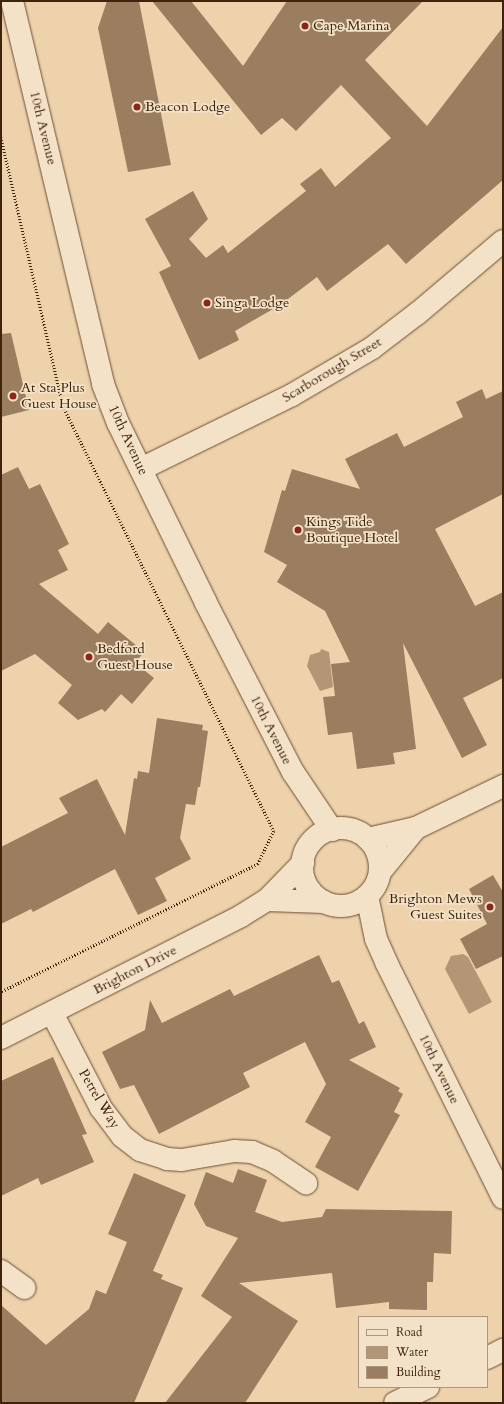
<!DOCTYPE html>
<html>
<head>
<meta charset="utf-8">
<style>
  body { margin:0 }
  #map { position:relative; width:504px; height:1404px; overflow:hidden; background:#eed2ab; font-family:Cardo,serif }
  div>[style] { position:absolute }
  .water>* { inset:0; background:#b29675 }
  .building>* { inset:0; background:#9a7e5f }
  .path>* { height:2.5px; margin-top:-1.25px; transform-origin:0; background:repeating-linear-gradient(90deg,#3f230c 0 1px,transparent 0 3px) }
  .roads { filter:drop-shadow(0 0 1px #6b4f34) drop-shadow(0 0 1px #6b4f34) }
  .street>* { height:22px; margin:-11px; padding:0 11px; transform-origin:11px; border-radius:11px; background:#f4e2c8 }
  .street>.ring { margin:-11px; padding:0; box-sizing:content-box; background:none; border:22px solid #f4e2c8; border-radius:50% }
  .dots>* { width:11px; height:11px; translate:-50% -50%; box-sizing:border-box; border:2px solid #f4e2c8; border-radius:50% }
  span { translate:-50% -50%; white-space:nowrap; text-align:center; line-height:1.15; -webkit-text-stroke:3.5px #f4e2c8; paint-order:stroke }
  .poi-label { font-size:14px; color:#3f230c }
  .left { translate:0 -50%; text-align:left }
  .right { translate:-100% -50%; text-align:right }
  .street-label { font-size:14px; color:#3f230c }
  .frame { position:absolute; inset:0; border:2px solid #3f230c; pointer-events:none }
  .legend { position:absolute; left:358px; top:1316px; width:130px; height:72px; box-sizing:border-box; background:#f4e2c8; border:1px solid #ac967d; margin:0; padding:5px 7px; list-style:none; font-size:12px; color:#3f230c }
  .legend li { display:flex; align-items:center; gap:8px; height:20px }
  .legend b { width:20px; border:1px solid #ac967d }
</style>
</head>
<body>
<div id="map">
  <div class="water">
    <i style="clip-path:polygon(321px 649px,329px 652px,333px 687px,320px 691px,307px 666px,310px 655px,320px 652px)"></i>
    <i style="clip-path:polygon(463px 954px,468px 957px,492px 1002px,469px 1014px,445px 969px,451px 956px)"></i>
  </div>
  <div class="building">
    <i style="clip-path:polygon(107px 1px,139px 1px,171px 165px,128px 172px,98px 28px)"></i>
    <i style="clip-path:polygon(152px 1px,191px 1px,243px 66px,287px 1px,423px 1px,365px 60px,427px 126px,503px 27px,503px 180px,406px 264px,388px 244px,327px 291px,317px 277px,280px 305px,235px 331px,239px 340px,199px 360px,159px 272px,171px 266px,145px 219px,193px 191px,208px 219px,189px 239px,206px 258px,223px 245px,228px 253px,306px 191px,300px 184px,321px 168px,335px 187px,391px 138px,341px 85px,296px 131px,282px 118px,261px 135px)"></i>
    <i style="clip-path:polygon(11px 333px,29px 410px,1px 417px,1px 334px)"></i>
    <i style="clip-path:polygon(482px 389px,486px 399px,503px 391px,503px 494px,435px 529px,475px 606px,503px 592px,503px 678px,463px 698px,487px 745px,462px 758px,403px 643px,416px 749px,393px 753px,395px 764px,357px 769px,352px 732px,328px 735px,323px 697px,335px 696px,331px 664px,350px 662px,325px 611px,277px 582px,287px 565px,264px 552px,282px 490px,285px 491px,292px 469px,360px 489px,345px 459px,397px 433px,404px 447px,463px 417px,456px 402px)"></i>
    <i style="clip-path:polygon(18px 467px,29px 489px,40px 484px,69px 544px,58px 550px,68px 570px,39px 584px,98px 634px,108px 622px,144px 652px,135px 663px,154px 678px,132px 704px,121px 694px,105px 712px,102px 709px,78px 720px,58px 703px,72px 685px,35px 654px,1px 671px,1px 475px)"></i>
    <i style="clip-path:polygon(157px 718px,203px 725px,202px 730px,208px 731px,200px 787px,198px 787px,195px 805px,186px 804px,180px 838px,191px 859px,155px 878px,167px 901px,138px 915px,115px 869px,33px 912px,31px 909px,1px 924px,1px 847px,68px 813px,59px 798px,97px 779px,125px 835px,134px 778px,137px 779px,138px 771px,149px 773px)"></i>
    <i style="clip-path:polygon(493px 875px,503px 892px,503px 956px,476px 969px,460px 939px,487px 924px,469px 889px)"></i>
    <i style="clip-path:polygon(319px 955px,332px 983px,339px 980px,359px 1024px,364px 1021px,376px 1047px,349px 1060px,400px 1088px,398px 1091px,403px 1094px,394px 1112px,400px 1115px,358px 1191px,315px 1167px,331px 1137px,305px 1122px,326px 1084px,305px 1042px,243px 1073px,250px 1087px,159px 1134px,134px 1085px,120px 1089px,102px 1052px,145px 1030px,150px 1000px,162px 1023px,230px 989px,234px 996px)"></i>
    <i style="clip-path:polygon(53px 1057px,87px 1134px,82px 1135px,94px 1162px,41px 1185px,38px 1178px,1px 1196px,1px 1081px)"></i>
    <i style="clip-path:polygon(238px 1169px,267px 1180px,255px 1212px,282px 1222px,322px 1217px,326px 1209px,452px 1211px,451px 1254px,434px 1253px,433px 1282px,427px 1282px,427px 1310px,389px 1309px,389px 1302px,336px 1308px,332px 1273px,239px 1283px,298px 1321px,245px 1403px,165px 1403px,232px 1317px,201px 1296px,238px 1238px,206px 1226px,194px 1204px,206px 1172px,233px 1183px)"></i>
    <i style="clip-path:polygon(134px 1173px,186px 1195px,153px 1271px,163px 1275px,161px 1279px,183px 1288px,134px 1403px,1px 1403px,1px 1305px,46px 1345px,89px 1309px,96px 1290px,106px 1294px,127px 1242px,108px 1234px)"></i>
  </div>
  <div class="path">
    <i style="left:1px;top:137px;width:276px;rotate:77deg"></i>
    <i style="left:63px;top:406px;width:474px;rotate:63.6deg"></i>
    <i style="left:274px;top:831px;width:37px;rotate:116deg"></i>
    <i style="left:258px;top:864px;width:287px;rotate:153.5deg"></i>
  </div>
  <div class="roads">
    <div class="street">
      <i style="left:12px;top:1px;width:394px;rotate:76.6deg"></i>
      <i style="left:103px;top:384px;width:42px;rotate:69deg"></i>
      <i style="left:118px;top:423px;width:200px;rotate:63.9deg"></i>
      <i style="left:206px;top:603px;width:190px;rotate:62.8deg"></i>
      <i style="left:293px;top:772px;width:70px;rotate:56.1deg"></i>
      <i style="left:141px;top:469px;width:168px;rotate:-26.1deg"></i>
      <i style="left:292px;top:395px;width:93px;rotate:-30.4deg"></i>
      <i style="left:372px;top:348px;width:58px;rotate:-37.3deg"></i>
      <i style="left:418px;top:313px;width:111px;rotate:-40.3deg"></i>
      <i class="ring" style="left:302px;top:828px;width:56px;height:56px"></i>
      <i style="left:368px;top:839px;width:49px;rotate:-12.9deg"></i>
      <i style="left:416px;top:828px;width:97px;rotate:-25.8deg"></i>
      <i style="left:380px;top:872px;width:57px;rotate:-50.7deg"></i>
      <i style="left:367px;top:896px;width:44px;rotate:78.2deg"></i>
      <i style="left:376px;top:939px;width:27px;rotate:66deg"></i>
      <i style="left:387px;top:964px;width:261px;rotate:63.6deg"></i>
      <i style="left:267px;top:900px;width:57px;rotate:2deg"></i>
      <i style="left:52px;top:1013px;width:107px;rotate:62.7deg"></i>
      <i style="left:101px;top:1108px;width:35px;rotate:53deg"></i>
      <i style="left:122px;top:1136px;width:23px;rotate:38deg"></i>
      <i style="left:140px;top:1150px;width:28px;rotate:18deg"></i>
      <i style="left:167px;top:1159px;width:15px;rotate:4deg"></i>
      <i style="left:182px;top:1160px;width:53px;rotate:-9.8deg"></i>
      <i style="left:234px;top:1151px;width:18px;rotate:3deg"></i>
      <i style="left:252px;top:1152px;width:23px;rotate:23deg"></i>
      <i style="left:273px;top:1161px;width:40px;rotate:34deg"></i>
      <i style="left:1px;top:1038px;width:269px;rotate:-26.9deg"></i>
      <i style="left:241px;top:916px;width:31px;rotate:-32deg"></i>
      <i style="left:267px;top:900px;width:52px;rotate:-45.8deg"></i>
      <i style="left:1px;top:1271px;width:29px;rotate:36deg"></i>
      <i style="left:487px;top:1358px;width:18px;rotate:-27deg"></i>
      <i style="left:395px;top:1403px;width:37px;rotate:-26deg"></i>
    </div>
  </div>
  <div class="dots">
    <i style="left:305px;top:26px;background:#8f2418"></i>
    <i style="left:137px;top:107px;background:#8f2418"></i>
    <i style="left:207px;top:303px;background:#8f2418"></i>
    <i style="left:13px;top:396px;background:#8f2418"></i>
    <i style="left:298px;top:530px;background:#8f2418"></i>
    <i style="left:89px;top:657px;background:#8f2418"></i>
    <i style="left:490px;top:907px;background:#8f2418"></i>
  </div>
  <div class="poi-label">
    <span class="left" style="left:313px;top:26px">Cape Marina</span>
    <span class="left" style="left:145px;top:107px">Beacon Lodge</span>
    <span class="left" style="left:215px;top:303px">Singa Lodge</span>
    <span class="left" style="left:21px;top:396px">At Sta Plus<br>Guest House</span>
    <span class="left" style="left:306px;top:530px">Kings Tide<br>Boutique Hotel</span>
    <span class="left" style="left:97px;top:657px">Bedford<br>Guest House</span>
    <span class="right" style="left:482px;top:907px">Brighton Mews<br>Guest Suites</span>
  </div>
  <div class="street-label">
    <span style="left:43px;top:128px;rotate:76deg">10th Avenue</span>
    <span style="left:332px;top:370px;rotate:-31deg">Scarborough Street</span>
    <span style="left:128px;top:440px;rotate:65deg">10th Avenue</span>
    <span style="left:271px;top:730px;rotate:63deg">10th Avenue</span>
    <span style="left:135px;top:970px;rotate:-27deg">Brighton Drive</span>
    <span style="left:439px;top:1069px;rotate:64deg">10th Avenue</span>
    <span style="left:99px;top:1099px;rotate:59deg">Petrel Way</span>
  </div>
  <div class="frame"></div>
  <ul class="legend">
  <li><b style="height:5px;background:#f4e2c8"></b>Road</li>
  <li><b style="height:11px;background:#b29675"></b>Water</li>
  <li><b style="height:11px;background:#9a7e5f"></b>Building</li>
  </ul>
</div>
</body>
</html>
